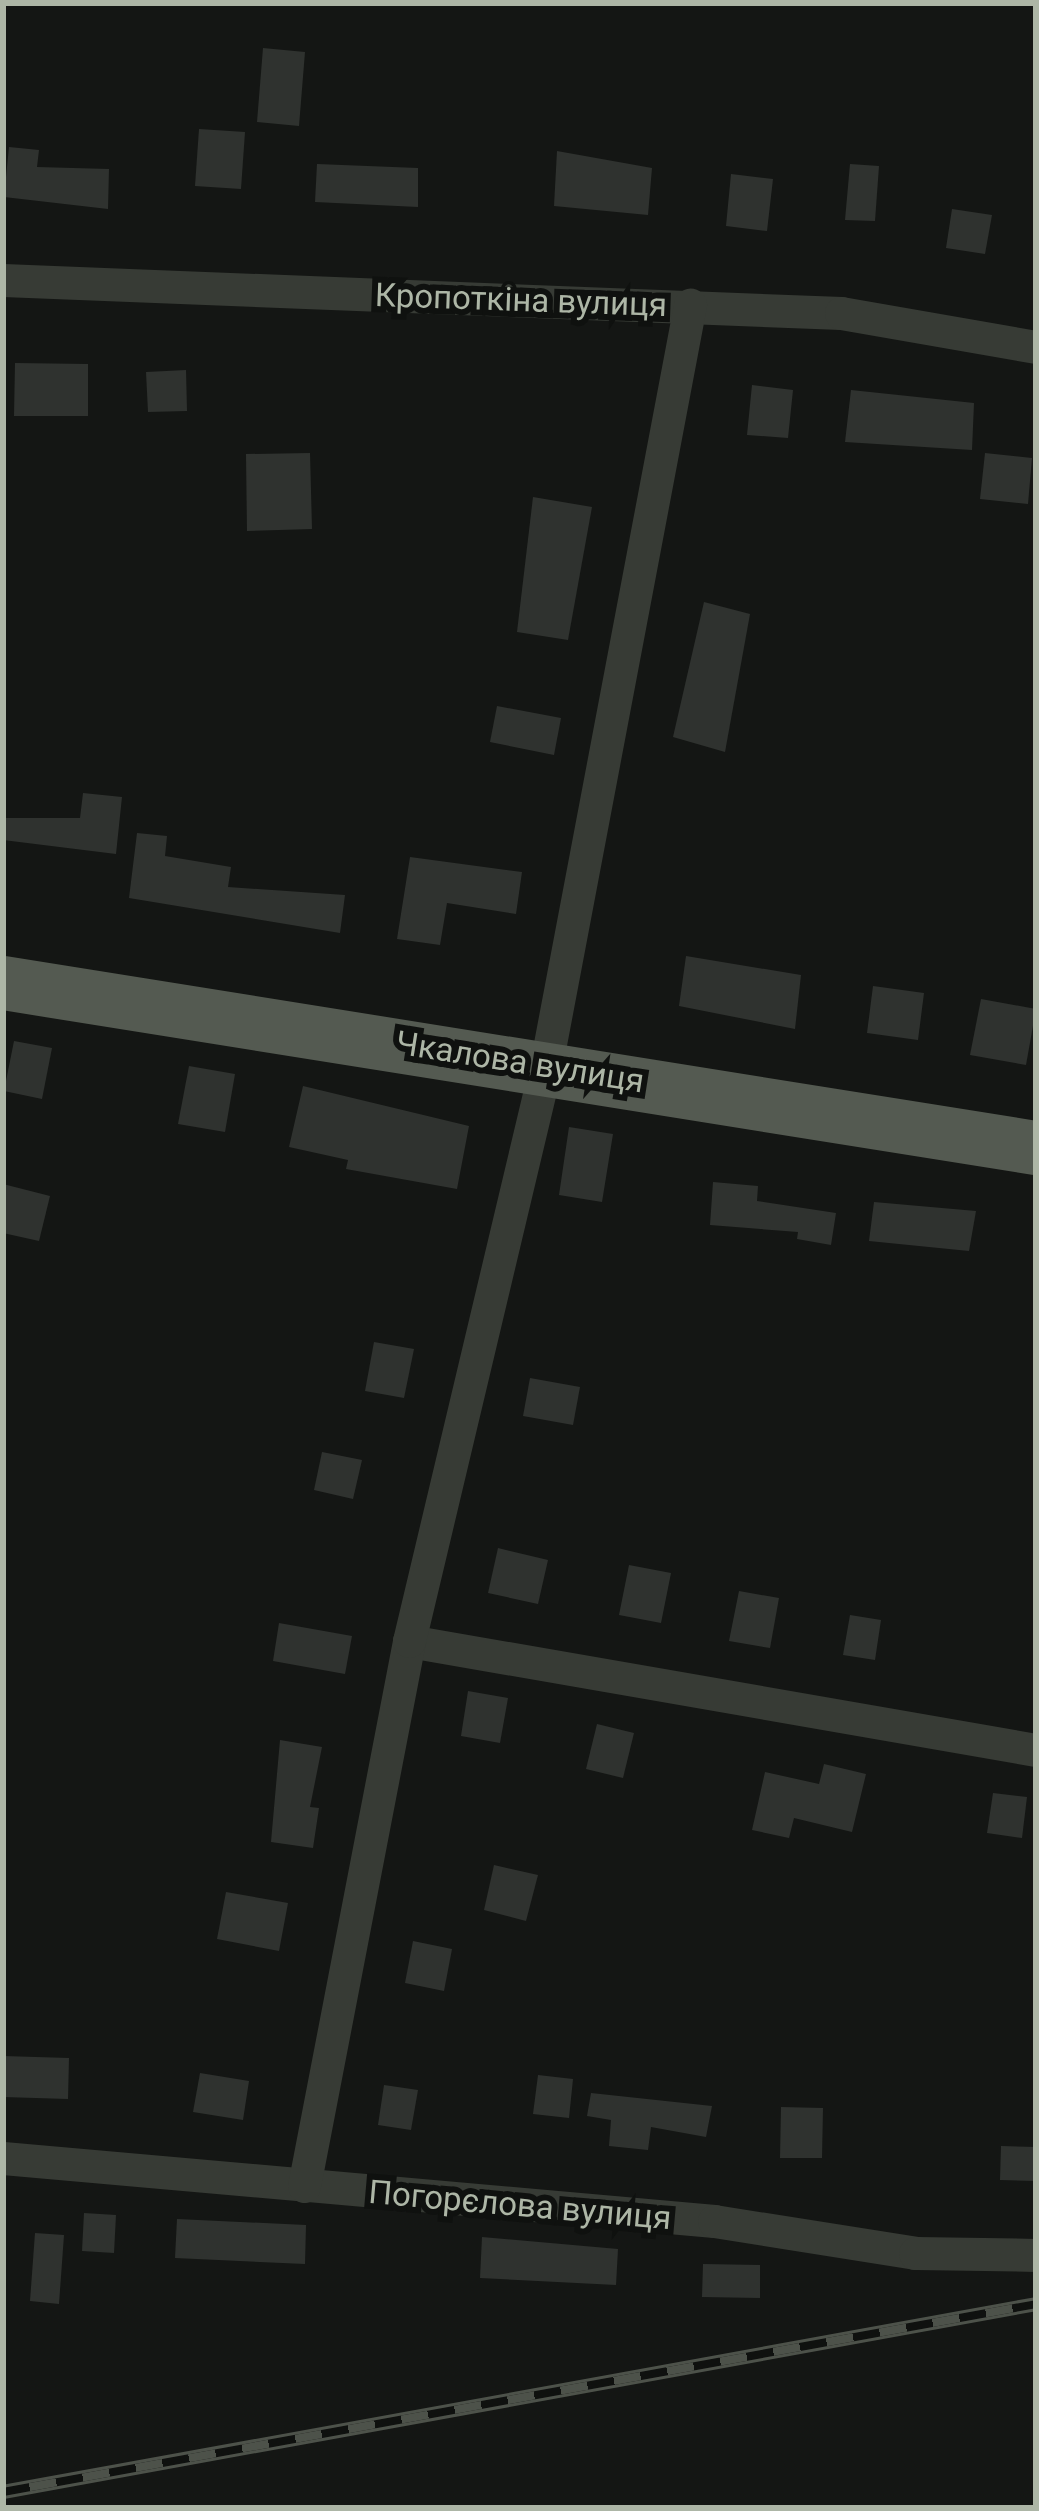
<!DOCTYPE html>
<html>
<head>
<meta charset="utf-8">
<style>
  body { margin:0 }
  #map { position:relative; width:1039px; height:2511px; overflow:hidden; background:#141614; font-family:Roboto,sans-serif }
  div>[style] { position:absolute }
  .building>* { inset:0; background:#2f322f }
  .street>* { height:33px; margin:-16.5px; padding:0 16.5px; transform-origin:16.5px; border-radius:16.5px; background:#373b35 }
  .primary>* { height:54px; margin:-27px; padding:0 27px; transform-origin:27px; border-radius:27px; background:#545a51 }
  .rail>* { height:14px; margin-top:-7px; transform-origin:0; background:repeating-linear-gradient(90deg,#0f110f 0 27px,#4d524a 0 54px); box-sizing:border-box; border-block:3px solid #4d524a }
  span { translate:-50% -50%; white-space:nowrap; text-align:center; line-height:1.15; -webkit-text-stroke:12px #0f110f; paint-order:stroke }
  .street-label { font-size:33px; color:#adb6a6 }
  .frame { position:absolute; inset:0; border:6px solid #adb6a6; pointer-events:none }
</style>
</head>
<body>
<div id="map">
  <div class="building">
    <i style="clip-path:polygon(263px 48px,305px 52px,299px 126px,257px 122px)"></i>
    <i style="clip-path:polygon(199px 129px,245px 132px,241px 189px,195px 186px)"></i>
    <i style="clip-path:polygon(9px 147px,39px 150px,37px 167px,109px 169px,108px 209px,4px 197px)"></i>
    <i style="clip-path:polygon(557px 151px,652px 168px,648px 215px,554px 206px)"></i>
    <i style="clip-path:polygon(317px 164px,418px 168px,418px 207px,315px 202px)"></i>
    <i style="clip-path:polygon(850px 164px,879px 166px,875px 221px,845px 220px)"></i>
    <i style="clip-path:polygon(731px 174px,773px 179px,767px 231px,726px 226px)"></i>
    <i style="clip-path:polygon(952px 209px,992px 215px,985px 254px,946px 248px)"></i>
    <i style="clip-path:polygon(15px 363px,88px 364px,88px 416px,14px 416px)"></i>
    <i style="clip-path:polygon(186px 370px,187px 411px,148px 412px,146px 372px)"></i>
    <i style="clip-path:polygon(752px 385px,793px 390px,788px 438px,747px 435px)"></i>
    <i style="clip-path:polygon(851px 390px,974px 403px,972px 450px,845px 442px)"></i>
    <i style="clip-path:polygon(310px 453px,312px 529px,247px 531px,246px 454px)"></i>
    <i style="clip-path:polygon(985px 453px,1032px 458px,1028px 504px,980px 499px)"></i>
    <i style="clip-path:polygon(533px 497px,592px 507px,568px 640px,517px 632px)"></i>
    <i style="clip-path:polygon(704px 602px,750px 614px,725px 752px,673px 737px)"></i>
    <i style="clip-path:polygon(497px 706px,561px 718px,554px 755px,490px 742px)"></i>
    <i style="clip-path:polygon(83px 793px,122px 797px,116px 854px,3px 840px,3px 818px,80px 818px)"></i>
    <i style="clip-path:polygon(137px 833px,167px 836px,165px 856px,231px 867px,228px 887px,345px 895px,340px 933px,129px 898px)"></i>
    <i style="clip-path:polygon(410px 857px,522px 872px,516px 914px,447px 903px,440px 945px,397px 939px)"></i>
    <i style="clip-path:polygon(686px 956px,801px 975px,795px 1029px,679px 1006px)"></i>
    <i style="clip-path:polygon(873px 986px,924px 993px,918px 1040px,867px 1033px)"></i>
    <i style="clip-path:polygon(981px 999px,1036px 1009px,1026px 1065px,970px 1055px)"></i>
    <i style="clip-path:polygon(14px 1041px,52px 1048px,42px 1099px,4px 1091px)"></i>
    <i style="clip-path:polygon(189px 1066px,235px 1074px,225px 1132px,178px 1124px)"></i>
    <i style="clip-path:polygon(303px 1086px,469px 1126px,457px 1189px,346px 1169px,348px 1160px,289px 1147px)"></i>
    <i style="clip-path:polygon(569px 1127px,613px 1134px,602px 1202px,559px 1195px)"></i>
    <i style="clip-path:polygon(713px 1182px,758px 1186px,757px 1201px,836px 1213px,831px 1245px,797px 1239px,798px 1232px,710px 1225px)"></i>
    <i style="clip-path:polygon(3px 1184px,50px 1196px,39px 1241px,3px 1233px)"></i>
    <i style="clip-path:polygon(874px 1202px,976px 1211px,969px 1251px,869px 1241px)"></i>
    <i style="clip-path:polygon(374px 1342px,414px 1349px,404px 1398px,365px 1391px)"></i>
    <i style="clip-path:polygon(530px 1378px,580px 1387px,573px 1425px,523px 1416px)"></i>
    <i style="clip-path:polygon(322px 1452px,362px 1460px,353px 1499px,314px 1490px)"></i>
    <i style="clip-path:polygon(498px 1548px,548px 1560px,538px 1604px,488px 1593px)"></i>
    <i style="clip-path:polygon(629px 1565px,671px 1573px,661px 1623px,619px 1615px)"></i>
    <i style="clip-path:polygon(739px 1591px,779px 1598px,770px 1648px,729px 1641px)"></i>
    <i style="clip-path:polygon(850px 1615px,881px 1620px,875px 1660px,843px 1655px)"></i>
    <i style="clip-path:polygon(279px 1623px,352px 1636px,345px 1674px,273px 1661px)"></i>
    <i style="clip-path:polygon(468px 1691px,508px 1698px,500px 1743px,461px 1736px)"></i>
    <i style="clip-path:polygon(597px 1724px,634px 1733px,623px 1778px,586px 1769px)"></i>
    <i style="clip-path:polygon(280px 1740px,322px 1747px,310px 1807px,319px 1808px,313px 1848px,271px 1842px)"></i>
    <i style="clip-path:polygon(824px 1764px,866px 1774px,852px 1832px,794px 1818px,789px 1838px,752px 1830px,765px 1772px,819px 1784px)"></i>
    <i style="clip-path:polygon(993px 1793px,1027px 1797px,1022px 1838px,987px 1833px)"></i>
    <i style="clip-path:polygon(494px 1865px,538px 1875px,526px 1921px,484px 1910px)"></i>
    <i style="clip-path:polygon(226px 1892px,288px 1903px,279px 1951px,217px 1939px)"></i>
    <i style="clip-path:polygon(413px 1941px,452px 1949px,444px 1991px,405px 1983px)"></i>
    <i style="clip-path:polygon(3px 2056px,69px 2058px,68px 2099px,3px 2097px)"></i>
    <i style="clip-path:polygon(200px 2073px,249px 2081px,243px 2120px,193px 2112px)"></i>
    <i style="clip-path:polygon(538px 2075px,573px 2079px,569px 2118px,533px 2114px)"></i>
    <i style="clip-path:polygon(384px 2085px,418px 2090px,411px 2130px,378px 2125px)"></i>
    <i style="clip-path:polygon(591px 2093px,712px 2106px,706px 2137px,651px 2127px,648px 2150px,609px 2146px,611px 2120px,587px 2116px)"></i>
    <i style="clip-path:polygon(781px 2107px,823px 2108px,822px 2158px,780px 2158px)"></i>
    <i style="clip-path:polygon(1001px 2146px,1036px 2147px,1036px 2181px,1000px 2180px)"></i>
    <i style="clip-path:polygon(84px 2213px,116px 2215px,114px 2253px,82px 2251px)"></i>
    <i style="clip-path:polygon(177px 2219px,306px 2225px,305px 2264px,175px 2258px)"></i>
    <i style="clip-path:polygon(35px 2233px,64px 2235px,59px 2304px,30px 2301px)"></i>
    <i style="clip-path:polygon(482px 2237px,618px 2249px,616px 2285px,480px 2278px)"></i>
    <i style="clip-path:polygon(703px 2264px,760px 2265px,760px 2298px,702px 2297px)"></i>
  </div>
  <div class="street">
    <i style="left:3px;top:280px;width:839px;rotate:2.26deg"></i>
    <i style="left:841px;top:313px;width:198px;rotate:9.9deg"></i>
    <i style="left:409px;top:1641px;width:636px;rotate:9.86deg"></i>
    <i style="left:3px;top:2158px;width:714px;rotate:5.06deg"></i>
    <i style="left:714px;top:2221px;width:204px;rotate:9deg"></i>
    <i style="left:915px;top:2253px;width:121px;rotate:0.9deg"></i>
    <i style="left:304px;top:2186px;width:555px;rotate:-79.09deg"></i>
    <i style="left:409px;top:1641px;width:592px;rotate:-76.62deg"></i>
    <i style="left:546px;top:1065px;width:774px;rotate:-79.27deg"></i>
  </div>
  <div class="primary">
    <i style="left:3px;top:983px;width:1046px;rotate:9.08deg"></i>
  </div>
  <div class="rail">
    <i style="left:3px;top:2492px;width:1050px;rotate:-10.31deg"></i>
  </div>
  <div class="street-label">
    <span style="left:521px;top:300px;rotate:2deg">Кропоткіна вулиця</span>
    <span style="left:520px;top:1062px;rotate:9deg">Чкалова вулиця</span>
    <span style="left:520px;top:2205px;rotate:5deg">Погорєлова вулиця</span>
  </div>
  <div class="frame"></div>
</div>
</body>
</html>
